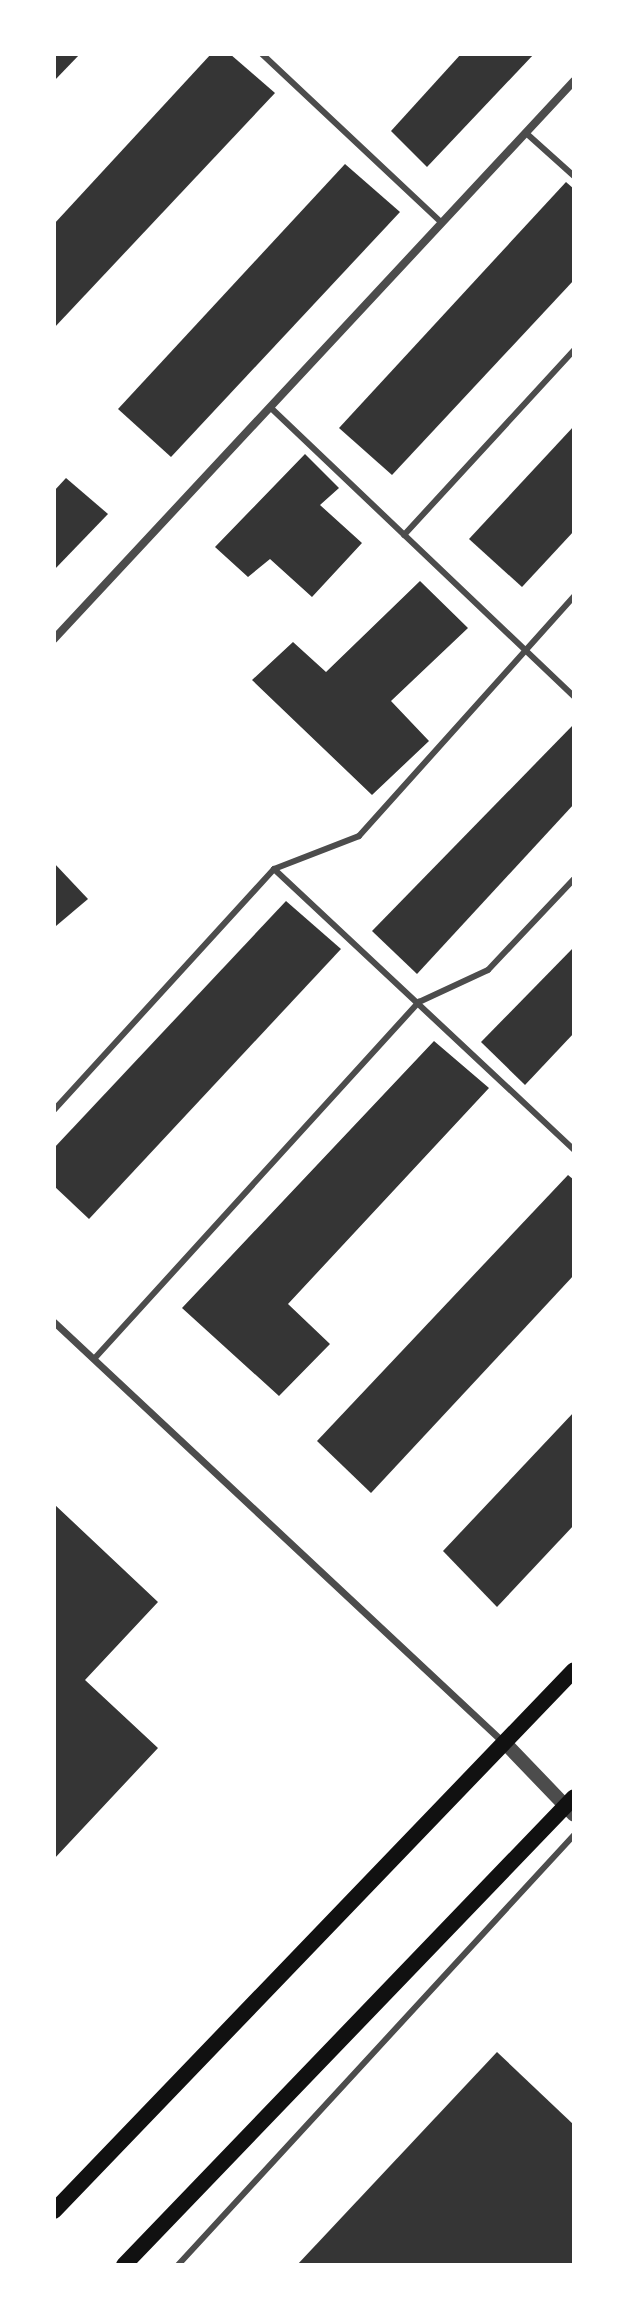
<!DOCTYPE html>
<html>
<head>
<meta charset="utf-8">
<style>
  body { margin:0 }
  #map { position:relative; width:628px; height:2319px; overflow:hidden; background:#fff; font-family:Cabin,sans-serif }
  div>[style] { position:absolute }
  .building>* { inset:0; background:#353535 }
  .service>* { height:6px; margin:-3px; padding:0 3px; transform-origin:3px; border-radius:3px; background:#4c4c4c }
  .pedestrian>* { height:7px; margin:-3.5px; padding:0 3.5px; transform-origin:3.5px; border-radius:3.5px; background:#4c4c4c }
  .minor>* { height:8px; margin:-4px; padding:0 4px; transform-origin:4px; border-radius:4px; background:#4c4c4c }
  .tertiary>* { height:14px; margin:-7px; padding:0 7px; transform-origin:7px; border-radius:7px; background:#4c4c4c }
  .secondary>* { height:16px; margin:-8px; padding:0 8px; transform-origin:8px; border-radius:8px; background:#111 }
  span { translate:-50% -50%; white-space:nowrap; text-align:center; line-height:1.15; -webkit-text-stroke:7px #fff; paint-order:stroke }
  .frame { position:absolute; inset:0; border:56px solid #fff; pointer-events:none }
</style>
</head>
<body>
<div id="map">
  <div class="building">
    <i style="clip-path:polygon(54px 54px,80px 54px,54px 81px)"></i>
    <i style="clip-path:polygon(211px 54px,230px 54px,275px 93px,54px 328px,54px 224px)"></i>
    <i style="clip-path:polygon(461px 54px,534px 54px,427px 167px,391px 131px)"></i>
    <i style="clip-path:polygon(345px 164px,400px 212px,171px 457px,118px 409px)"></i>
    <i style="clip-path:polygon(566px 182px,574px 189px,574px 280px,392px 475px,339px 428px)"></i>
    <i style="clip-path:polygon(574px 426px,574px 531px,522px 587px,469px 539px)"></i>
    <i style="clip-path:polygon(305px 454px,339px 488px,320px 505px,362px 543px,312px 597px,270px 559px,248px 577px,215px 547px)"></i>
    <i style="clip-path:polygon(66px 478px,108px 514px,54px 570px,54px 491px)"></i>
    <i style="clip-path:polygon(420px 581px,468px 628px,391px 701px,429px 741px,372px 795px,252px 680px,293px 642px,326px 672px)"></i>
    <i style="clip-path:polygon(574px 724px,574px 804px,417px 974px,372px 931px)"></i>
    <i style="clip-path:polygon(54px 863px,88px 899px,56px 926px,54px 923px)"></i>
    <i style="clip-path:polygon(286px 901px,341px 949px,89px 1219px,54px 1186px,54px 1148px)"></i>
    <i style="clip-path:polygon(574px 947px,574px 1033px,525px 1085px,481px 1042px)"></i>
    <i style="clip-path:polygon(434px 1041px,489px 1088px,288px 1304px,330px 1344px,279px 1396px,182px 1308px)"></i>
    <i style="clip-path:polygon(568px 1175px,574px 1180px,574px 1275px,371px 1493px,317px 1441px)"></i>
    <i style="clip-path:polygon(574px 1412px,574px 1525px,497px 1607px,443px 1551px)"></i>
    <i style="clip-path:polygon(54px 1504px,158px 1602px,85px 1680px,158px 1748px,54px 1859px)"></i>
    <i style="clip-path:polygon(497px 2052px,574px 2125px,574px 2265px,297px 2265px)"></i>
  </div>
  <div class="service">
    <i style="left:262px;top:54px;width:247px;rotate:43.2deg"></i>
    <i style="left:526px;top:133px;width:64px;rotate:41.9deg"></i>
    <i style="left:271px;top:408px;width:419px;rotate:43.6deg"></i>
    <i style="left:404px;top:535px;width:251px;rotate:-47.4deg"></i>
    <i style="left:274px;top:869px;width:411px;rotate:43.1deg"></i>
    <i style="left:54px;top:1110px;width:326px;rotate:-47.6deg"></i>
    <i style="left:274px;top:869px;width:91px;rotate:-21.2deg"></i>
    <i style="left:359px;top:836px;width:322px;rotate:-48.1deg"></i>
    <i style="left:94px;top:1359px;width:483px;rotate:-47.7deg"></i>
    <i style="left:419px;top:1002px;width:76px;rotate:-24.9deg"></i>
    <i style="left:488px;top:970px;width:125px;rotate:-46.6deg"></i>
    <i style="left:178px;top:2265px;width:585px;rotate:-47.36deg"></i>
  </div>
  <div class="pedestrian">
    <i style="left:54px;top:1322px;width:616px;rotate:43.09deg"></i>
  </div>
  <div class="minor">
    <i style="left:54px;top:639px;width:763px;rotate:-47.02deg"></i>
  </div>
  <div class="tertiary">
    <i style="left:506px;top:1744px;width:98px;rotate:46.2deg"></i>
  </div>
  <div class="secondary">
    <i style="left:54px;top:2211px;width:750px;rotate:-46.13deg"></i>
    <i style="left:124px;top:2265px;width:649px;rotate:-46.12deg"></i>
  </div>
  <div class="frame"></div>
</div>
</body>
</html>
